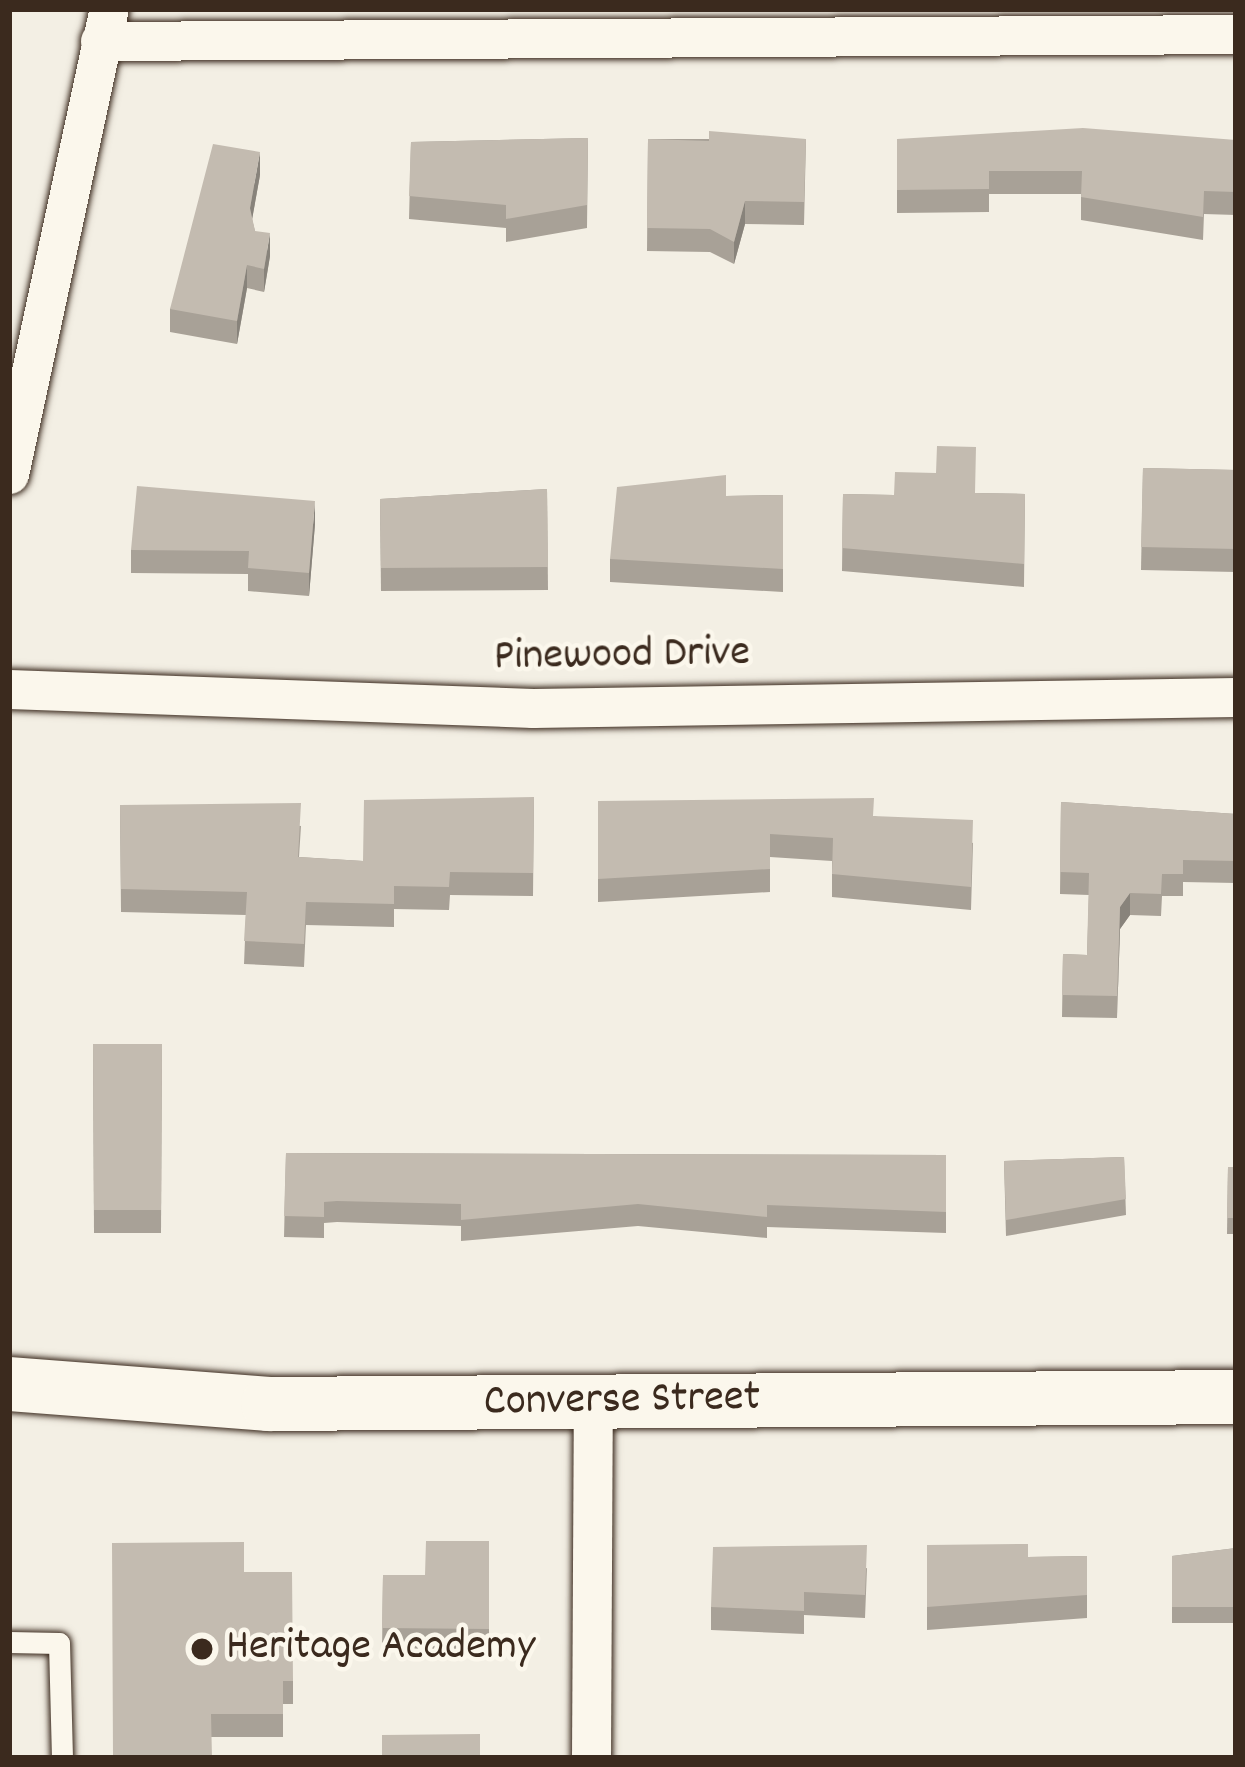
<!DOCTYPE html>
<html>
<head>
<meta charset="utf-8">
<style>
  body { margin:0 }
  #map { position:relative; width:1245px; height:1767px; overflow:hidden; background:#f3efe4; font-family:Dekko,sans-serif }
  div>[style] { position:absolute }
  .roads { filter:drop-shadow(0 0 3px #3b2a1e) drop-shadow(0 0 3px #3b2a1e) }
  .lane>* { height:21px; margin:-10.5px; padding:0 10.5px; transform-origin:10.5px; border-radius:10.5px; background:#fbf7ec }
  .street>* { height:39px; margin:-19.5px; padding:0 19.5px; transform-origin:19.5px; border-radius:19.5px; background:#fbf7ec }
  .secondary>* { height:54px; margin:-27px; padding:0 27px; transform-origin:27px; border-radius:27px; background:#fbf7ec }
  .wall>* { inset:0; background:#a8a197 }
  .shaded-wall>* { inset:0; background:#88837b }
  .building>* { inset:0; background:#c3bbb0 }
  .dots>* { width:33px; height:33px; translate:-50% -50%; box-sizing:border-box; border:6px solid #fbf7ec; border-radius:50% }
  span { translate:-50% -50%; white-space:nowrap; text-align:center; line-height:1.15; -webkit-text-stroke:9px #fbf7ec; paint-order:stroke }
  .street-label { font-size:45px; color:#3b2a1e }
  .poi-label { font-size:45px; color:#3b2a1e }
  .left { translate:0 -50%; text-align:left }
  .frame { position:absolute; inset:0; border:12px solid #3b2a1e; pointer-events:none }
</style>
</head>
<body>
<div id="map">
  <div class="roads">
    <div class="lane">
      <i style="left:9px;top:1642px;width:50px;rotate:1.1deg"></i>
      <i style="left:59px;top:1643px;width:115px;rotate:88.5deg"></i>
    </div>
    <div class="street">
      <i style="left:100px;top:41px;width:1136px;rotate:-0.35deg"></i>
      <i style="left:9px;top:474px;width:476px;rotate:-77.9deg"></i>
      <i style="left:9px;top:689px;width:524px;rotate:2.08deg"></i>
      <i style="left:533px;top:708px;width:703px;rotate:-0.9deg"></i>
      <i style="left:591px;top:1758px;width:356px;rotate:-89.7deg"></i>
    </div>
    <div class="secondary">
      <i style="left:9px;top:1384px;width:260px;rotate:4.4deg"></i>
      <i style="left:268px;top:1404px;width:968px;rotate:-0.41deg"></i>
    </div>
  </div>
  <div class="wall">
    <i style="clip-path:polygon(588px 138px,587px 228px,506px 242px,506px 228px,409px 219px,411px 142px)"></i>
    <i style="clip-path:polygon(648px 139px,806px 139px,804px 225px,745px 224px,734px 264px,710px 252px,647px 251px)"></i>
    <i style="clip-path:polygon(897px 139px,1236px 140px,1236px 215px,1204px 214px,1203px 240px,1081px 220px,1081px 194px,989px 194px,989px 212px,897px 213px)"></i>
    <i style="clip-path:polygon(260px 175px,252px 219px,255px 231px,270px 256px,264px 292px,247px 288px,237px 344px,170px 332px,170px 309px)"></i>
    <i style="clip-path:polygon(1143px 468px,1236px 470px,1236px 572px,1141px 570px)"></i>
    <i style="clip-path:polygon(547px 489px,548px 590px,381px 591px,380px 499px)"></i>
    <i style="clip-path:polygon(975px 493px,1025px 494px,1024px 587px,842px 571px,843px 494px,894px 495px)"></i>
    <i style="clip-path:polygon(783px 495px,783px 592px,610px 582px,610px 559px,726px 496px)"></i>
    <i style="clip-path:polygon(315px 524px,309px 596px,248px 591px,248px 574px,131px 573px,131px 550px)"></i>
    <i style="clip-path:polygon(534px 797px,533px 896px,450px 895px,449px 910px,394px 909px,394px 927px,306px 925px,304px 967px,244px 964px,246px 915px,121px 912px,120px 805px,301px 826px,299px 857px,363px 861px)"></i>
    <i style="clip-path:polygon(598px 801px,874px 816px,973px 843px,971px 910px,832px 897px,832px 861px,770px 857px,770px 892px,598px 902px)"></i>
    <i style="clip-path:polygon(1061px 802px,1236px 814px,1236px 883px,1183px 882px,1183px 896px,1162px 896px,1161px 916px,1130px 915px,1120px 929px,1117px 1018px,1062px 1017px,1063px 954px,1087px 955px,1089px 895px,1060px 894px)"></i>
    <i style="clip-path:polygon(93px 1044px,162px 1044px,161px 1233px,94px 1233px)"></i>
    <i style="clip-path:polygon(286px 1153px,946px 1155px,946px 1233px,767px 1227px,767px 1238px,638px 1226px,461px 1241px,461px 1226px,337px 1222px,324px 1223px,324px 1238px,284px 1237px)"></i>
    <i style="clip-path:polygon(1124px 1157px,1126px 1215px,1006px 1236px,1004px 1161px)"></i>
    <i style="clip-path:polygon(1228px 1167px,1236px 1167px,1236px 1234px,1227px 1234px)"></i>
    <i style="clip-path:polygon(489px 1541px,489px 1652px,382px 1651px,383px 1575px,425px 1575px)"></i>
    <i style="clip-path:polygon(927px 1545px,1028px 1557px,1087px 1556px,1087px 1618px,927px 1630px)"></i>
    <i style="clip-path:polygon(1236px 1548px,1236px 1623px,1172px 1623px,1172px 1556px)"></i>
    <i style="clip-path:polygon(867px 1568px,865px 1618px,804px 1615px,804px 1634px,711px 1630px,711px 1607px)"></i>
    <i style="clip-path:polygon(244px 1572px,293px 1681px,293px 1704px,283px 1704px,283px 1737px,211px 1737px,113px 1758px)"></i>
  </div>
  <div class="shaded-wall">
    <i style="clip-path:polygon(260px 152px,260px 175px,250px 231px,250px 208px)"></i>
    <i style="clip-path:polygon(745px 201px,745px 224px,734px 264px,734px 242px)"></i>
    <i style="clip-path:polygon(270px 233px,270px 256px,264px 292px,264px 269px)"></i>
    <i style="clip-path:polygon(247px 265px,247px 288px,237px 344px,237px 321px)"></i>
    <i style="clip-path:polygon(315px 501px,315px 524px,309px 596px,309px 573px)"></i>
    <i style="clip-path:polygon(1130px 893px,1130px 915px,1120px 929px,1117px 1018px,1120px 907px)"></i>
  </div>
  <div class="building">
    <i style="clip-path:polygon(1083px 128px,1236px 140px,1236px 192px,1204px 191px,1203px 217px,1081px 197px,1082px 171px,989px 171px,989px 189px,897px 190px,897px 139px)"></i>
    <i style="clip-path:polygon(709px 131px,806px 139px,804px 202px,745px 201px,734px 242px,710px 229px,647px 228px,648px 139px,709px 141px)"></i>
    <i style="clip-path:polygon(588px 138px,587px 205px,506px 219px,506px 205px,409px 196px,411px 142px)"></i>
    <i style="clip-path:polygon(213px 144px,260px 152px,250px 208px,255px 231px,270px 233px,264px 269px,247px 265px,237px 321px,170px 309px)"></i>
    <i style="clip-path:polygon(937px 446px,976px 447px,975px 493px,1025px 494px,1024px 564px,842px 548px,843px 494px,894px 495px,895px 472px,936px 473px)"></i>
    <i style="clip-path:polygon(1143px 468px,1236px 470px,1236px 549px,1141px 547px)"></i>
    <i style="clip-path:polygon(726px 475px,726px 496px,783px 495px,783px 569px,610px 559px,617px 487px)"></i>
    <i style="clip-path:polygon(137px 486px,315px 501px,309px 573px,248px 568px,249px 551px,131px 550px)"></i>
    <i style="clip-path:polygon(547px 489px,548px 567px,381px 568px,380px 499px)"></i>
    <i style="clip-path:polygon(534px 797px,533px 873px,450px 872px,449px 887px,394px 886px,394px 904px,306px 902px,304px 944px,244px 941px,247px 892px,121px 889px,120px 805px,301px 803px,298px 857px,363px 861px,364px 800px)"></i>
    <i style="clip-path:polygon(874px 798px,873px 816px,973px 820px,971px 887px,832px 874px,833px 838px,770px 834px,770px 869px,598px 879px,598px 801px)"></i>
    <i style="clip-path:polygon(1061px 802px,1236px 814px,1236px 861px,1183px 860px,1183px 874px,1162px 874px,1161px 894px,1130px 893px,1120px 907px,1117px 996px,1062px 995px,1063px 954px,1087px 955px,1089px 873px,1060px 872px)"></i>
    <i style="clip-path:polygon(93px 1044px,162px 1044px,161px 1210px,94px 1210px)"></i>
    <i style="clip-path:polygon(286px 1153px,946px 1155px,946px 1212px,767px 1205px,767px 1217px,638px 1204px,461px 1220px,461px 1204px,337px 1201px,324px 1202px,324px 1217px,284px 1216px)"></i>
    <i style="clip-path:polygon(1124px 1157px,1126px 1199px,1006px 1220px,1004px 1161px)"></i>
    <i style="clip-path:polygon(1228px 1167px,1236px 1167px,1236px 1218px,1227px 1218px)"></i>
    <i style="clip-path:polygon(426px 1541px,489px 1541px,489px 1629px,382px 1628px,383px 1575px,425px 1575px)"></i>
    <i style="clip-path:polygon(244px 1542px,244px 1572px,292px 1572px,293px 1681px,283px 1681px,283px 1714px,211px 1714px,212px 1758px,113px 1758px,112px 1543px)"></i>
    <i style="clip-path:polygon(1028px 1544px,1028px 1557px,1087px 1556px,1087px 1595px,927px 1607px,927px 1545px)"></i>
    <i style="clip-path:polygon(867px 1545px,865px 1595px,804px 1592px,804px 1611px,711px 1607px,713px 1547px)"></i>
    <i style="clip-path:polygon(1236px 1548px,1236px 1607px,1172px 1607px,1172px 1556px)"></i>
    <i style="clip-path:polygon(480px 1734px,480px 1758px,382px 1758px,382px 1735px)"></i>
  </div>
  <div class="dots">
    <i style="left:202px;top:1649px;background:#3b2a1e"></i>
  </div>
  <div class="street-label">
    <span style="left:622px;top:657px;rotate:-1deg">Pinewood Drive</span>
    <span style="left:622px;top:1402px;rotate:-1deg">Converse Street</span>
  </div>
  <div class="poi-label">
    <span class="left" style="left:226px;top:1649px">Heritage Academy</span>
  </div>
  <div class="frame"></div>
</div>
</body>
</html>
